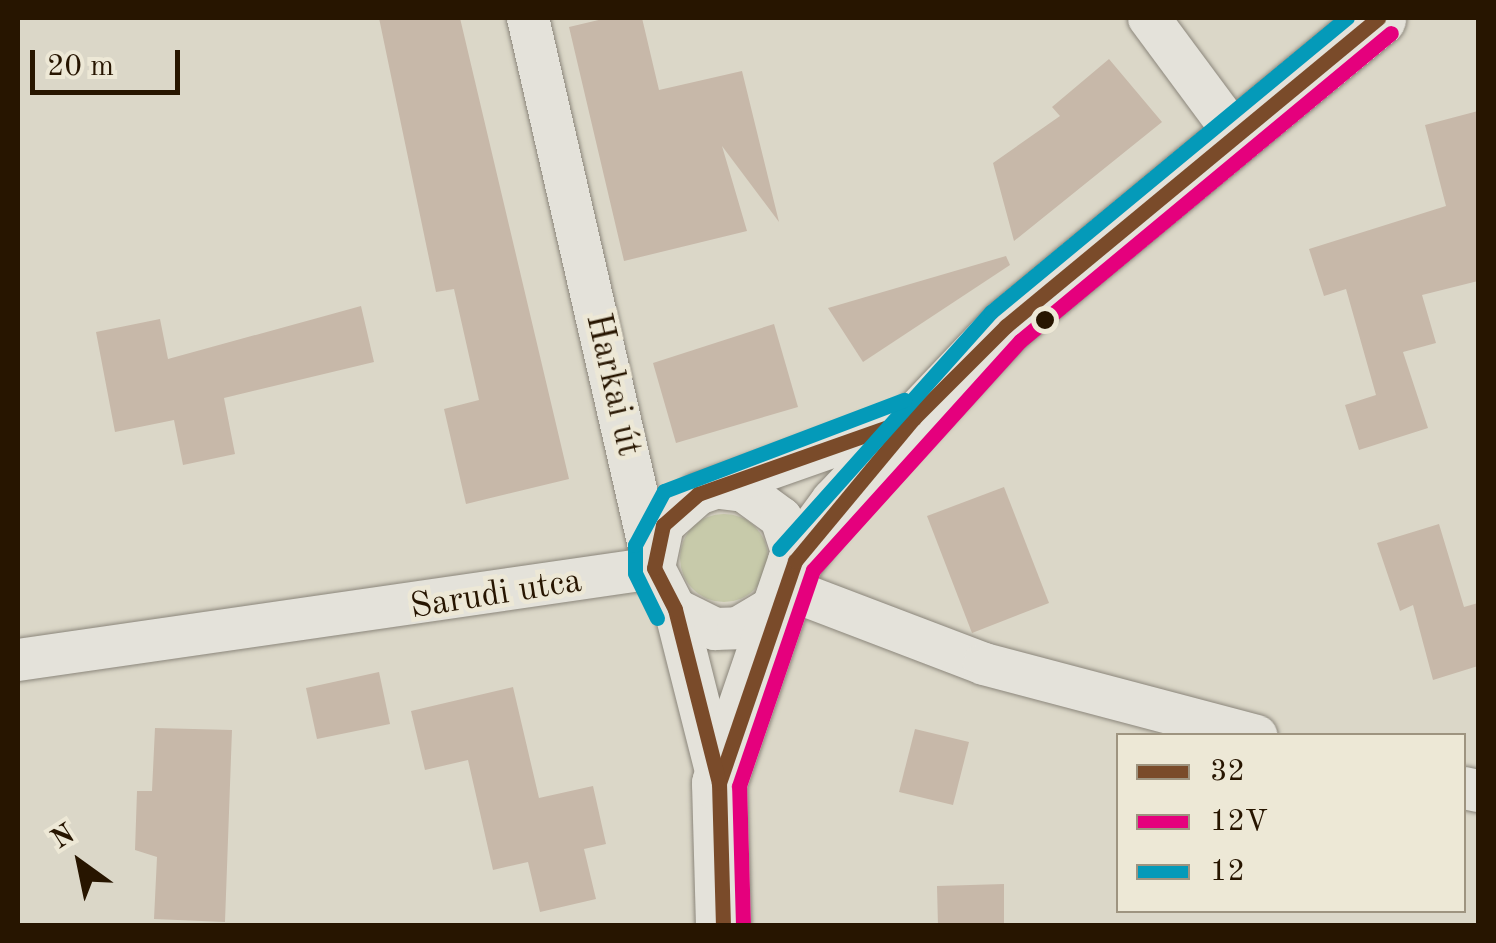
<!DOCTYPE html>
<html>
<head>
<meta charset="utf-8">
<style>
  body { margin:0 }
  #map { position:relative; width:1496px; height:943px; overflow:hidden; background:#dbd7c8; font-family:"Old Standard TT",serif }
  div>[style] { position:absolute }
  .green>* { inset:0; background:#c7caaa }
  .round { border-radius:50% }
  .building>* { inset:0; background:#c7b8a9 }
  .roads { filter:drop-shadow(0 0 2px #8b867b) drop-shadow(0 0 2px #8b867b) }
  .street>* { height:42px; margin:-21px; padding:0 21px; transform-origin:21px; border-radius:21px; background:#e4e2da }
  .secondary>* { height:55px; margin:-27.5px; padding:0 27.5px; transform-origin:27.5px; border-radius:27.5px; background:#e4e2da }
  .bus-1>* { height:15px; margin:-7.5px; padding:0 7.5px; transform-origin:7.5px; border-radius:7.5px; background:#7a4b2a }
  .bus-2>* { height:15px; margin:-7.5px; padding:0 7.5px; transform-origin:7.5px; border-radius:7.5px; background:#e5007d }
  .bus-3>* { height:15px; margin:-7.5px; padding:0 7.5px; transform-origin:7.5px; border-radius:7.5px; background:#049ab9 }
  .dots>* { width:28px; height:28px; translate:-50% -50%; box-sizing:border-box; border:5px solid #ede8d6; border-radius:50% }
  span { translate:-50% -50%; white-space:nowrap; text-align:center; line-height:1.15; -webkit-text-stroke:9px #ede8d6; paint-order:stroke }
  .street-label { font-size:35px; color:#271500 }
  .frame { position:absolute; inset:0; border:20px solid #271500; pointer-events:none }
  .legend { position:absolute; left:1116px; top:733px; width:350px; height:180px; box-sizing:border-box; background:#ede8d6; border:2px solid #9e9480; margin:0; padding:12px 18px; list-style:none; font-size:30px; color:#271500 }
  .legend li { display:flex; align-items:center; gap:20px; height:50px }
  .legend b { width:50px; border:2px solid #9e9480 }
  .north { position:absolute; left:30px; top:813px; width:100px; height:100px; -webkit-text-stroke:8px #ede8d6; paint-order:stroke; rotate:327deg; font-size:28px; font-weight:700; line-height:40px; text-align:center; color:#271500 }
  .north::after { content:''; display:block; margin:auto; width:35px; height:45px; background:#271500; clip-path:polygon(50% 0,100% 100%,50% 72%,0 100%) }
  .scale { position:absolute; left:30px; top:50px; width:150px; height:45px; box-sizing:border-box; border:5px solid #271500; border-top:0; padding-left:12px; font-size:30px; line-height:35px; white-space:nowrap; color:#271500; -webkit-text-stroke:8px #ede8d6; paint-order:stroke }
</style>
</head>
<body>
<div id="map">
  <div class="green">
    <i class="round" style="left:680px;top:514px;width:88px;height:88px"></i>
  </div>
  <div class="building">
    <i style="clip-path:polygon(379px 18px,460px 18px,569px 479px,466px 504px,444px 409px,479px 400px,454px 289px,436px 292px)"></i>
    <i style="clip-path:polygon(607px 18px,642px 18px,659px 90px,742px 71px,779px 222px,722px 146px,747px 231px,624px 261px,569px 27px)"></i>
    <i style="clip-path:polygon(1109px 59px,1162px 122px,1014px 241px,993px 163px,1060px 116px,1052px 107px)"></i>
    <i style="clip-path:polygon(1478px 111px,1478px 281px,1422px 295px,1436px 343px,1403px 352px,1428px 428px,1359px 450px,1345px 405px,1376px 395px,1346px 289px,1324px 296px,1309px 249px,1446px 206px,1425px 125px)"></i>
    <i style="clip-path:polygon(1006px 256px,1010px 265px,863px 362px,828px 308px)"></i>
    <i style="clip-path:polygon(361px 306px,374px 362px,224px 398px,235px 454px,183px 465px,174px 420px,115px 432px,96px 332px,160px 319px,168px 359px)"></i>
    <i style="clip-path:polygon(774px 324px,798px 407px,676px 443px,653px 363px)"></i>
    <i style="clip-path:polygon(1004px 487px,1049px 603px,972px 633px,927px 516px)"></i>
    <i style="clip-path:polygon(1439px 524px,1464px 607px,1478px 603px,1478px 666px,1433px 680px,1413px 605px,1400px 611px,1377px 543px)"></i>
    <i style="clip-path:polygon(379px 672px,390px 724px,317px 739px,306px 688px)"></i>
    <i style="clip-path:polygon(513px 687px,539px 798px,593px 786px,606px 844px,584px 849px,596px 899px,540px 912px,528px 862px,493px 870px,468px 760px,425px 770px,411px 711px)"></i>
    <i style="clip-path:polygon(155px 728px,232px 730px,225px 922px,154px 919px,157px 857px,135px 850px,137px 791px,152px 791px)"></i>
    <i style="clip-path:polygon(915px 729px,969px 742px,953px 805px,899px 792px)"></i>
    <i style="clip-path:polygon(1004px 884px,1004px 926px,938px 926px,937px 886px)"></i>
  </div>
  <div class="roads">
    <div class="street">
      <i style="left:528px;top:18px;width:564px;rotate:77.1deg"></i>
      <i style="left:654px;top:568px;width:46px;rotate:62.9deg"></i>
      <i style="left:675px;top:609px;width:179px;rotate:75.8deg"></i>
      <i style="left:1149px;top:18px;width:148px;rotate:53.5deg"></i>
      <i style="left:720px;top:488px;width:24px;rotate:7deg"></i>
      <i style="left:744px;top:491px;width:46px;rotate:36.1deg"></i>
      <i style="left:781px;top:518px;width:45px;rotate:72deg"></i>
      <i style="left:654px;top:568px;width:44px;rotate:-78.2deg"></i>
      <i style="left:663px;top:525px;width:47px;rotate:-41.5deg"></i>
      <i style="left:698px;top:494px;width:229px;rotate:-19.4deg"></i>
      <i style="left:785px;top:588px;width:213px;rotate:20.9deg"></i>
      <i style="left:984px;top:664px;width:282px;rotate:14.8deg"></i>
      <i style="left:675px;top:609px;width:45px;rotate:26.6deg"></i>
      <i style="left:715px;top:629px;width:23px;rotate:-2deg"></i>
      <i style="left:738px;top:628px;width:45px;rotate:-30.5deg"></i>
      <i style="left:18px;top:660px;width:643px;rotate:-8.23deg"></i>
      <i style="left:1464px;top:788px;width:14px;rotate:12deg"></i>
    </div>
    <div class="secondary">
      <i style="left:723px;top:926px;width:143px;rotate:-91.6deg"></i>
      <i style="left:719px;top:783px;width:235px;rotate:-71.1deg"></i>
      <i style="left:795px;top:561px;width:71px;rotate:-53.6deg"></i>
      <i style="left:837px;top:504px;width:245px;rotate:-46.5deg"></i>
      <i style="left:1006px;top:326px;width:483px;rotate:-39.6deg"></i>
    </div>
  </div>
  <div class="bus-1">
    <i style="left:719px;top:783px;width:235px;rotate:-71.1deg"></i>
    <i style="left:795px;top:561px;width:185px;rotate:-50.3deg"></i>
    <i style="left:723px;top:926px;width:143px;rotate:-91.6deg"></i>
    <i style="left:719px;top:783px;width:179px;rotate:-104.2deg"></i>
    <i style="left:675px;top:609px;width:46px;rotate:-117.1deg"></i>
    <i style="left:654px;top:568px;width:44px;rotate:-78.2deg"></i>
    <i style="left:663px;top:525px;width:47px;rotate:-41.5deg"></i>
    <i style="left:698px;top:494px;width:229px;rotate:-19.4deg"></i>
    <i style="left:914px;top:418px;width:130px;rotate:-45deg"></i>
    <i style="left:1006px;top:326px;width:483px;rotate:-39.6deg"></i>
  </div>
  <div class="bus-2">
    <i style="left:743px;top:925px;width:139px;rotate:-91.6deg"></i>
    <i style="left:739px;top:786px;width:228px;rotate:-71.1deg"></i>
    <i style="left:813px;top:570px;width:309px;rotate:-47.9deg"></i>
    <i style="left:1020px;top:341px;width:482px;rotate:-39.7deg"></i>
  </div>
  <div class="bus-3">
    <i style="left:779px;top:549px;width:318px;rotate:-48.2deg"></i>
    <i style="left:991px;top:312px;width:462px;rotate:-39.6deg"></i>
    <i style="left:657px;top:618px;width:50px;rotate:-116.1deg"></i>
    <i style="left:635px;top:573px;width:28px;rotate:-90deg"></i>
    <i style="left:635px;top:545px;width:61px;rotate:-61.8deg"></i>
    <i style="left:664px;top:491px;width:257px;rotate:-20.8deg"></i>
  </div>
  <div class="dots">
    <i style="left:1045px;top:320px;background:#271500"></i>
  </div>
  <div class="street-label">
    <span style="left:612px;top:385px;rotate:77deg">Harkai út</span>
    <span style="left:496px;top:595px;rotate:-9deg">Sarudi utca</span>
  </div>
  <div class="frame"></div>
  <ul class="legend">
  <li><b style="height:12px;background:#7a4b2a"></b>32</li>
  <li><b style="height:12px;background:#e5007d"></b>12V</li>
  <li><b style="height:12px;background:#049ab9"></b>12</li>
  </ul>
  <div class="north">N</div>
  <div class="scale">20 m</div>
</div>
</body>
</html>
